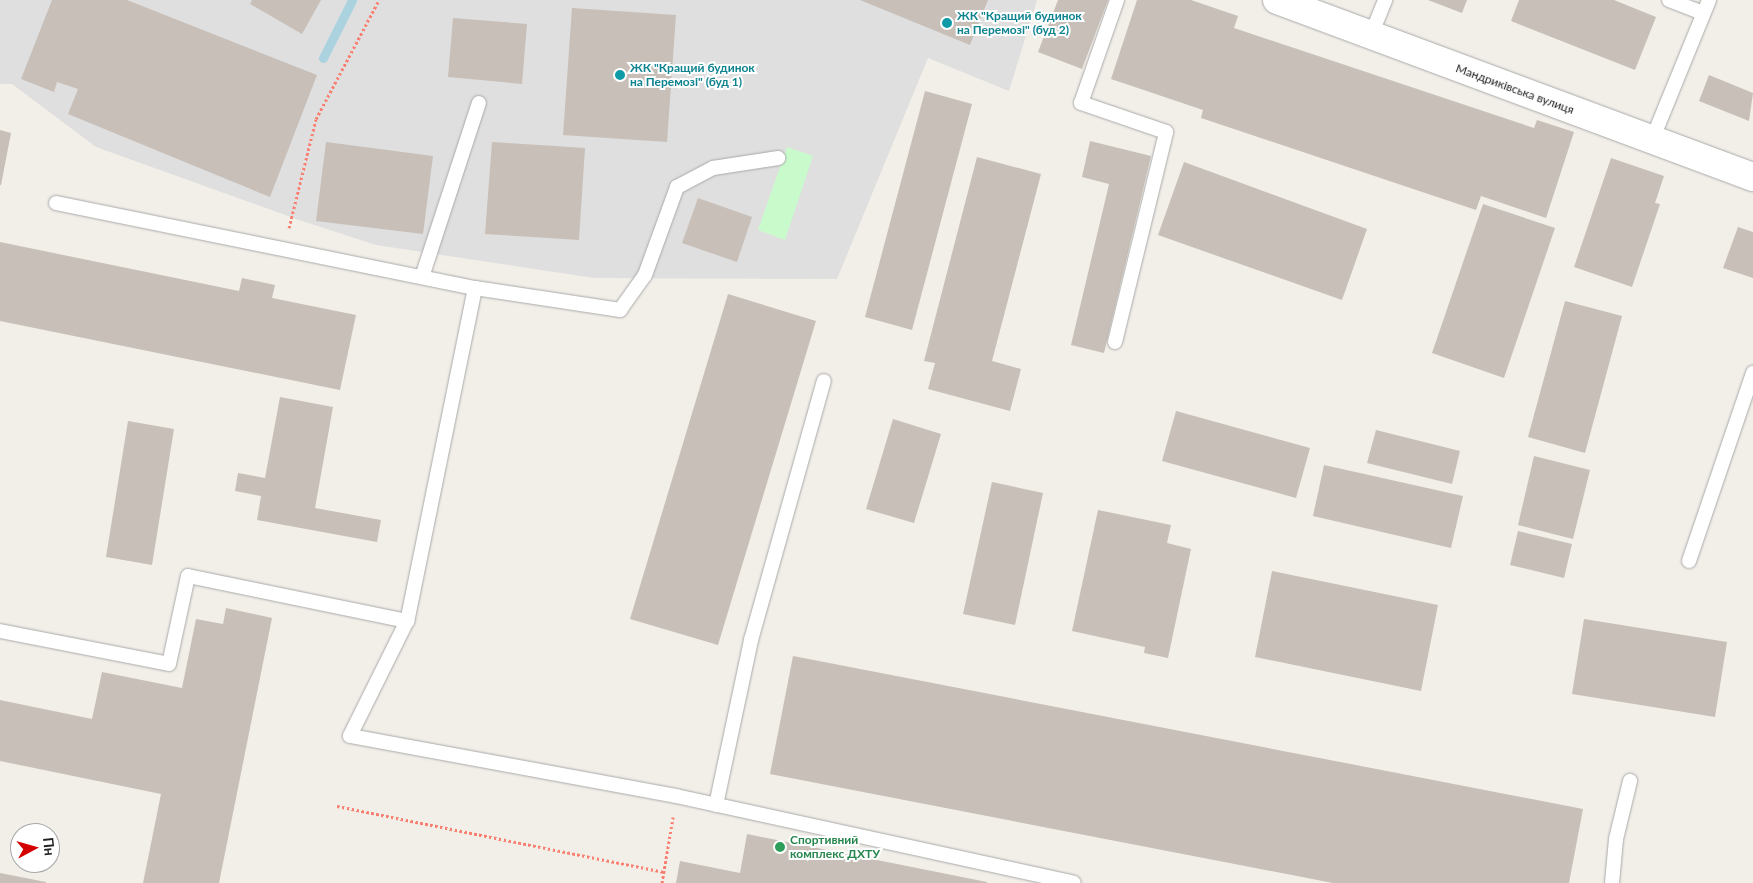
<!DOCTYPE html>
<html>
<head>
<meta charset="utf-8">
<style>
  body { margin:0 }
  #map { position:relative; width:1753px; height:883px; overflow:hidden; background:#f2efe9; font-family:Lato,sans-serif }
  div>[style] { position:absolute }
  .residential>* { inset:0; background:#e0dfdf }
  .park>* { inset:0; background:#c8facc }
  .stream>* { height:9px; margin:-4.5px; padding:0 4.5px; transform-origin:4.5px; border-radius:4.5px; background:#aad3df }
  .building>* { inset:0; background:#c7bfb8 }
  .path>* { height:3px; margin-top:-1.5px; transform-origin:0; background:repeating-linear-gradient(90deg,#fa8072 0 2.5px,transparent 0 5px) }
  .roads { filter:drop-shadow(0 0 1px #a9a9a9) drop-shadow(0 0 1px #a9a9a9) }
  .service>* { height:14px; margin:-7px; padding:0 7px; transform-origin:7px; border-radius:7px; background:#fff }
  .minor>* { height:28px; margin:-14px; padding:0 14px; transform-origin:14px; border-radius:14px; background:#fff }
  .dots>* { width:14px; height:14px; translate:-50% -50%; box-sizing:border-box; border:2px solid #fff; border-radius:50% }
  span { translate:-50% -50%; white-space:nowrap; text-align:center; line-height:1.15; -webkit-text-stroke:4px #fff; paint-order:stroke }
  .culture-label { font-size:12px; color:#0d838f; font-weight:700 }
  .left { translate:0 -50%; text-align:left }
  .street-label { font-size:12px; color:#222 }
  .leisure-label { font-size:12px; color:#27864d; font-weight:700 }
  .north { position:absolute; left:10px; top:823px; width:50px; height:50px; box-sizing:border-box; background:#fff; border:1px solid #a7a7a7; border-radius:50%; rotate:84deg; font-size:14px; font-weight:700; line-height:20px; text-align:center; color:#222 }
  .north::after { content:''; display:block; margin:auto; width:18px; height:22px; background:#d40000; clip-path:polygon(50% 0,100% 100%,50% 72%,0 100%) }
</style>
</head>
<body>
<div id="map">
  <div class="residential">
    <i style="clip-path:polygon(0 0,1037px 0,1009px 91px,928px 58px,837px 279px,594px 278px,376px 245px,299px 220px,96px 147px,12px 84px,0 84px)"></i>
  </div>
  <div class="park">
    <i style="clip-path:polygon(787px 147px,813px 156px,785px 240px,758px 230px)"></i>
  </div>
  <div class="stream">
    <i style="left:323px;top:58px;width:65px;rotate:-63.4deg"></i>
  </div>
  <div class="building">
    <i style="clip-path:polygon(52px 0,127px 0,317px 75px,270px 197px,68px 114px,78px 89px,57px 82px,54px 92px,21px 79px)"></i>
    <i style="clip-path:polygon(252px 0,321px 0,302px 34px,250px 4px)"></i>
    <i style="clip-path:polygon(860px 0,988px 0,970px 45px)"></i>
    <i style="clip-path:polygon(1058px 0,1108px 0,1082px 69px,1038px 52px)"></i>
    <i style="clip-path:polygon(1137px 0,1191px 0,1238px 16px,1234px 28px,1534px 128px,1537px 120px,1574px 132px,1546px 218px,1481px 196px,1476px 210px,1201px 118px,1203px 110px,1111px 79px)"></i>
    <i style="clip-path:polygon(1428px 0,1467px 0,1462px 13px)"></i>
    <i style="clip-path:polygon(1519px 0,1614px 0,1656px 17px,1635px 70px,1511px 21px)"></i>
    <i style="clip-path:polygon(572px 8px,676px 15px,667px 142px,563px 135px)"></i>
    <i style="clip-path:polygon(453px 18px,527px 24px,522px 84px,448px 77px)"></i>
    <i style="clip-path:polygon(1709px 75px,1753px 93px,1749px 121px,1699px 101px)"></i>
    <i style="clip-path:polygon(925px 91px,972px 104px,912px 330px,865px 317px)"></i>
    <i style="clip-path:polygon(0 130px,11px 133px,1px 185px,0 185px)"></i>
    <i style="clip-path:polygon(1090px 141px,1151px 156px,1104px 353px,1071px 345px,1109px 184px,1082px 177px)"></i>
    <i style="clip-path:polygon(326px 142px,433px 156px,423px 234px,316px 221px)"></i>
    <i style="clip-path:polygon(492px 142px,585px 148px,579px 240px,485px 234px)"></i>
    <i style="clip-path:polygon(977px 157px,1041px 174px,992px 361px,1021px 369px,1010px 411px,928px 389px,935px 363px,924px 361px)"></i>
    <i style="clip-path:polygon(1611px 158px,1664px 176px,1655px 203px,1660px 204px,1632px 287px,1574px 267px)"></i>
    <i style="clip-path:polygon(1184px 162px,1367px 229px,1342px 300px,1158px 235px)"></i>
    <i style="clip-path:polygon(698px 198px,752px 217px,737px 262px,682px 243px)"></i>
    <i style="clip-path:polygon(1483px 204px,1555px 228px,1504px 378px,1432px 353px)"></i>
    <i style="clip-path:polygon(1738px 227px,1753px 232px,1753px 278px,1723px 268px)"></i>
    <i style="clip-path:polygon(0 242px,239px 291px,242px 278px,275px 285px,272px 298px,356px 315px,340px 390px,0 321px)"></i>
    <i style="clip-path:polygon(728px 294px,816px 321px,718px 645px,630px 619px)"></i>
    <i style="clip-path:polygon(1565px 301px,1622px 316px,1585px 453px,1528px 437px)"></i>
    <i style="clip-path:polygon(280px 397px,333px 407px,315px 508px,381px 520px,377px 542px,257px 520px,261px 496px,235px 491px,238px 473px,265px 478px)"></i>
    <i style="clip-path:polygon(1176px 411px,1310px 448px,1296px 498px,1162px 461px)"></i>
    <i style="clip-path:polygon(893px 419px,941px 434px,914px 523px,866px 509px)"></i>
    <i style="clip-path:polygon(128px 421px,174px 429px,152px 565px,106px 557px)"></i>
    <i style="clip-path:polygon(1376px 430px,1460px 451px,1452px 484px,1367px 463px)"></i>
    <i style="clip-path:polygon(1534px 456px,1590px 470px,1573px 539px,1518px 525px)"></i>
    <i style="clip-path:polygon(1324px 465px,1463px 496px,1451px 548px,1313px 516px)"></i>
    <i style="clip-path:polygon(992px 482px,1043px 493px,1015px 625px,963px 614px)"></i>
    <i style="clip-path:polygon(1098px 510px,1171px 525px,1167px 543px,1191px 549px,1168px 658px,1144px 653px,1145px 647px,1072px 631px)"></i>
    <i style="clip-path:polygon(1518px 531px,1572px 544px,1564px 578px,1510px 565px)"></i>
    <i style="clip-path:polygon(1272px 571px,1438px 605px,1421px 691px,1255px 657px)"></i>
    <i style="clip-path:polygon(226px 608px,272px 618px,219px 883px,143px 883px,161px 794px,0 761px,0 700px,92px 719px,102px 672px,182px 688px,196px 619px,223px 624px)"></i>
    <i style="clip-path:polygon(1584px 619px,1727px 642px,1715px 717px,1572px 694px)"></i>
    <i style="clip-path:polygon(793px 656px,1583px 809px,1569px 883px,1333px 883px,770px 774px)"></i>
    <i style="clip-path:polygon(747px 834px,987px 882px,987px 883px,676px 883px,680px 861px,740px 873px)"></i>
    <i style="clip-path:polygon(0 873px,46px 882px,46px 883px,0 883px)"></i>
  </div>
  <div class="path">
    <i style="left:289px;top:228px;width:112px;rotate:-76.1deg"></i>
    <i style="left:316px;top:119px;width:135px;rotate:-62.1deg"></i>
    <i style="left:337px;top:806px;width:334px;rotate:11.4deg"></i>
    <i style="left:662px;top:883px;width:67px;rotate:-80.5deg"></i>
  </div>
  <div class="roads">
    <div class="service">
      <i style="left:1669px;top:0;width:36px;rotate:21deg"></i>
      <i style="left:1371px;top:35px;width:38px;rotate:-68deg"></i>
      <i style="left:1652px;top:140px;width:151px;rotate:-67.8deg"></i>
      <i style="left:56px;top:203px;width:428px;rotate:11.5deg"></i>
      <i style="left:475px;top:288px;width:147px;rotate:8.6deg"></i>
      <i style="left:620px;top:310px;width:43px;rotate:-54.5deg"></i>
      <i style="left:645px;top:275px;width:94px;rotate:-70deg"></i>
      <i style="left:677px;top:187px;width:41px;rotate:-27.8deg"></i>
      <i style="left:713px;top:168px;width:66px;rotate:-8.7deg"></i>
      <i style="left:422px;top:277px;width:183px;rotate:-71.9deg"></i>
      <i style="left:475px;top:288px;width:340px;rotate:101.5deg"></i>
      <i style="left:407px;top:621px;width:128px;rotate:116.4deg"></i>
      <i style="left:350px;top:736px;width:331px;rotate:10.4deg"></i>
      <i style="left:676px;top:796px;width:407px;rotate:12.3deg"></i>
      <i style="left:1115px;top:342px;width:216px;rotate:-76.3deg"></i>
      <i style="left:1166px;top:132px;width:90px;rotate:-161.2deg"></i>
      <i style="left:1081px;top:103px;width:109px;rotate:-70.7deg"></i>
      <i style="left:1689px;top:561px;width:199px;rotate:-71.2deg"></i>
      <i style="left:0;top:631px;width:172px;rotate:11deg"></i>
      <i style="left:169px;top:664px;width:90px;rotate:-77.8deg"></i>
      <i style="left:188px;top:576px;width:224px;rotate:11.6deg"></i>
      <i style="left:716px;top:805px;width:169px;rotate:-78deg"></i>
      <i style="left:751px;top:640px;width:269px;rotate:-74.3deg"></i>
      <i style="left:1612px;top:883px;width:44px;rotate:-84.8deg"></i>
      <i style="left:1616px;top:839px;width:60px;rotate:-76.4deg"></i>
    </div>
    <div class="minor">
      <i style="left:1277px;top:0;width:508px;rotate:20.4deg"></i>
    </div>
  </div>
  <div class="dots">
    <i style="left:947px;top:23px;background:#0f9aa8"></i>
    <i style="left:620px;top:75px;background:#0f9aa8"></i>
    <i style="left:780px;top:847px;background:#2e9e5b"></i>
  </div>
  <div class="culture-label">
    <span class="left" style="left:957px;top:23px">ЖК "Кращий будинок<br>на Перемозі" (буд 2)</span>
    <span class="left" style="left:630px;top:75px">ЖК "Кращий будинок<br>на Перемозі" (буд 1)</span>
  </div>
  <div class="street-label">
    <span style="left:1515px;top:89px;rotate:20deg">Мандриківська вулиця</span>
  </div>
  <div class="leisure-label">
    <span class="left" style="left:790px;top:847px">Спортивний<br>комплекс ДХТУ</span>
  </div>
  <div class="north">Пн</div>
</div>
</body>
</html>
